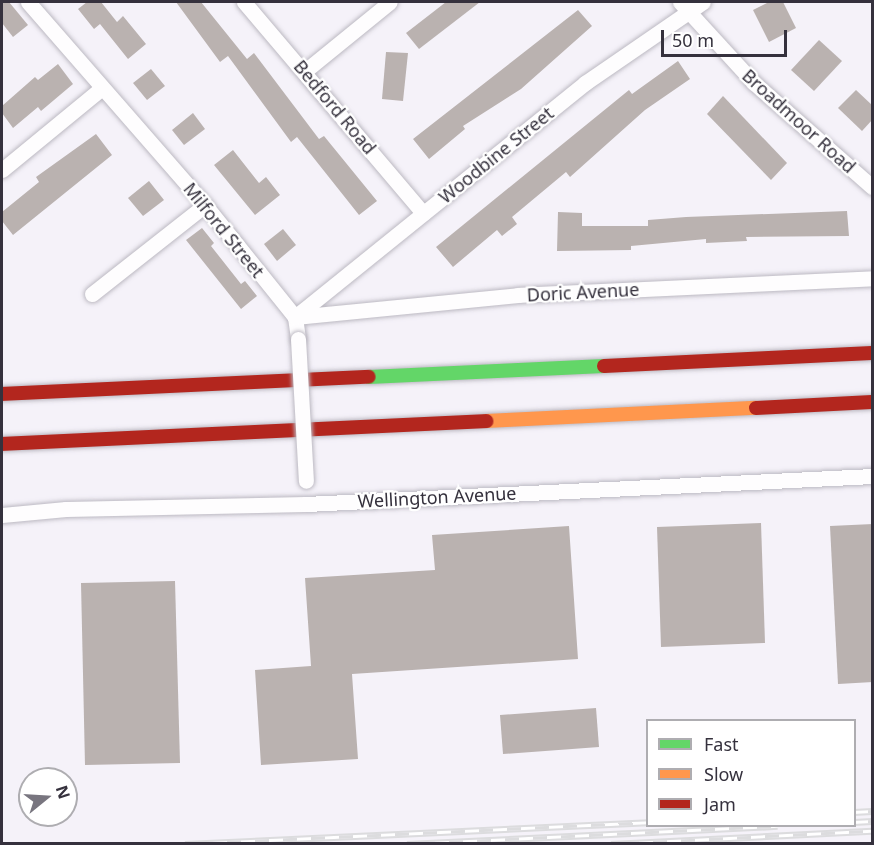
<!DOCTYPE html>
<html>
<head>
<meta charset="utf-8">
<style>
  body { margin:0 }
  #map { position:relative; width:874px; height:845px; overflow:hidden; background:#f5f2f9; font-family:"Noto Sans",sans-serif }
  div>[style] { position:absolute }
  .building>* { inset:0; background:#bab2b0 }
  .roads { filter:drop-shadow(0 0 2px #bcb9c2) drop-shadow(0 0 2px #bcb9c2) }
  .street>* { height:15px; margin:-7.5px; padding:0 7.5px; transform-origin:7.5px; border-radius:7.5px; background:#fefdfe }
  .fast>* { height:14px; margin:-7px; padding:0 7px; transform-origin:7px; border-radius:7px; background:#63d668 }
  .slow>* { height:14px; margin:-7px; padding:0 7px; transform-origin:7px; border-radius:7px; background:#ff974d }
  .jam>* { height:14px; margin:-7px; padding:0 7px; transform-origin:7px; border-radius:7px; background:#b3261e }
  .rail>* { height:7px; margin-top:-3.5px; transform-origin:0; background:repeating-linear-gradient(90deg,#fff 0 14px,#dcdcde 0 28px); box-sizing:border-box; border-block:2px solid #dcdcde }
  .bridges { filter:drop-shadow(0 0 2px #bcb9c2) drop-shadow(0 0 2px #bcb9c2) }
  .street-bridge>* { height:15px; margin:-7.5px; padding:0 7.5px; transform-origin:7.5px; border-radius:7.5px; background:#fefdfe }
  span { translate:-50% -50%; white-space:nowrap; text-align:center; line-height:1.15; -webkit-text-stroke:4.5px #fff; paint-order:stroke }
  .street-label { font-size:18px; color:#35313d }
  .frame { position:absolute; inset:0; border:3px solid #35313d; pointer-events:none }
  .legend { position:absolute; left:646px; top:719px; width:210px; height:108px; box-sizing:border-box; background:#fff; border:2px solid #aeadb1; margin:0; padding:8px 10px; list-style:none; font-size:18px; color:#35313d }
  .legend li { display:flex; align-items:center; gap:12px; height:30px }
  .legend b { width:30px; border:2px solid #aeadb1 }
  .north { position:absolute; left:18px; top:767px; width:60px; height:60px; box-sizing:border-box; background:#fff; border:2px solid #aeadb1; border-radius:50%; rotate:72deg; font-size:16px; font-weight:700; line-height:24px; text-align:center; color:#35313d }
  .north::after { content:''; display:block; margin:auto; width:21px; height:27px; background:#78757f; clip-path:polygon(50% 0,100% 100%,50% 72%,0 100%) }
  .scale { position:absolute; left:661px; top:30px; width:126px; height:27px; box-sizing:border-box; border:3px solid #35313d; border-top:0; padding-left:8px; font-size:18px; line-height:21px; white-space:nowrap; color:#35313d; -webkit-text-stroke:4px #fff; paint-order:stroke }
</style>
</head>
<body>
<div id="map">
  <div class="building">
    <i style="clip-path:polygon(2px 2px,9px 2px,28px 25px,13px 37px,2px 23px)"></i>
    <i style="clip-path:polygon(87px 2px,101px 2px,117px 22px,123px 16px,146px 44px,128px 59px,100px 24px,94px 29px,78px 9px)"></i>
    <i style="clip-path:polygon(176px 2px,201px 2px,247px 59px,254px 53px,319px 139px,324px 136px,377px 201px,359px 215px,297px 137px,291px 142px,228px 56px,220px 62px)"></i>
    <i style="clip-path:polygon(446px 2px,480px 2px,419px 49px,406px 33px)"></i>
    <i style="clip-path:polygon(769px 2px,783px 2px,796px 28px,769px 42px,753px 10px)"></i>
    <i style="clip-path:polygon(578px 10px,592px 26px,521px 89px,463px 126px,465px 129px,429px 159px,413px 139px)"></i>
    <i style="clip-path:polygon(819px 40px,842px 61px,814px 91px,791px 70px)"></i>
    <i style="clip-path:polygon(386px 52px,408px 53px,403px 101px,382px 99px)"></i>
    <i style="clip-path:polygon(678px 61px,690px 79px,645px 110px,570px 177px,566px 172px,512px 217px,517px 224px,502px 236px,497px 230px,453px 267px,436px 247px,629px 90px,632px 94px)"></i>
    <i style="clip-path:polygon(58px 64px,73px 84px,41px 111px,38px 107px,13px 128px,2px 113px,2px 106px,35px 77px,38px 80px)"></i>
    <i style="clip-path:polygon(151px 69px,165px 86px,147px 100px,133px 83px)"></i>
    <i style="clip-path:polygon(856px 90px,873px 106px,873px 119px,862px 131px,838px 108px)"></i>
    <i style="clip-path:polygon(723px 96px,787px 163px,771px 180px,707px 114px)"></i>
    <i style="clip-path:polygon(193px 113px,205px 129px,184px 145px,172px 130px)"></i>
    <i style="clip-path:polygon(96px 134px,112px 155px,13px 235px,2px 221px,2px 212px,39px 182px,36px 177px)"></i>
    <i style="clip-path:polygon(233px 150px,259px 183px,266px 177px,280px 195px,255px 215px,214px 165px)"></i>
    <i style="clip-path:polygon(149px 181px,164px 200px,143px 216px,128px 198px)"></i>
    <i style="clip-path:polygon(847px 211px,849px 236px,746px 237px,747px 241px,706px 243px,706px 239px,631px 246px,631px 250px,557px 251px,558px 212px,582px 213px,582px 226px,648px 226px,648px 220px,686px 217px)"></i>
    <i style="clip-path:polygon(202px 228px,214px 243px,211px 246px,241px 284px,245px 281px,257px 296px,241px 309px,186px 240px)"></i>
    <i style="clip-path:polygon(283px 229px,296px 245px,277px 261px,264px 244px)"></i>
    <i style="clip-path:polygon(761px 523px,765px 643px,661px 647px,657px 527px)"></i>
    <i style="clip-path:polygon(873px 524px,873px 682px,838px 684px,830px 526px)"></i>
    <i style="clip-path:polygon(569px 526px,578px 659px,352px 674px,358px 759px,261px 765px,255px 670px,311px 666px,305px 578px,435px 570px,432px 535px)"></i>
    <i style="clip-path:polygon(175px 581px,180px 763px,85px 765px,81px 583px)"></i>
    <i style="clip-path:polygon(596px 708px,599px 747px,503px 754px,500px 715px)"></i>
  </div>
  <div class="roads">
    <div class="street">
      <i style="left:28px;top:2px;width:269px;rotate:48.9deg"></i>
      <i style="left:205px;top:205px;width:144px;rotate:51.2deg"></i>
      <i style="left:295px;top:317px;width:22px;rotate:82deg"></i>
      <i style="left:244px;top:2px;width:277px;rotate:49.7deg"></i>
      <i style="left:680px;top:2px;width:108px;rotate:47.6deg"></i>
      <i style="left:753px;top:82px;width:159px;rotate:41.4deg"></i>
      <i style="left:305px;top:71px;width:109px;rotate:-39.1deg"></i>
      <i style="left:2px;top:170px;width:129px;rotate:-39.4deg"></i>
      <i style="left:92px;top:294px;width:144px;rotate:-38.2deg"></i>
      <i style="left:295px;top:317px;width:224px;rotate:-5.6deg"></i>
      <i style="left:518px;top:295px;width:354px;rotate:-2.7deg"></i>
      <i style="left:295px;top:317px;width:373px;rotate:-38.9deg"></i>
      <i style="left:585px;top:83px;width:143px;rotate:-34.5deg"></i>
      <i style="left:2px;top:515px;width:64px;rotate:-5.4deg"></i>
      <i style="left:66px;top:509px;width:240px;rotate:-1.2deg"></i>
      <i style="left:306px;top:504px;width:567px;rotate:-2.83deg"></i>
    </div>
    <div class="fast">
      <i style="left:369px;top:377px;width:235px;rotate:-2.7deg"></i>
    </div>
    <div class="slow">
      <i style="left:486px;top:421px;width:270px;rotate:-2.8deg"></i>
    </div>
    <div class="jam">
      <i style="left:604px;top:366px;width:268px;rotate:-2.8deg"></i>
      <i style="left:2px;top:394px;width:367px;rotate:-2.7deg"></i>
      <i style="left:756px;top:408px;width:116px;rotate:-3deg"></i>
      <i style="left:2px;top:444px;width:485px;rotate:-2.7deg"></i>
    </div>
  </div>
  <div class="rail">
    <i style="left:854px;top:812px;width:18px;rotate:-3deg"></i>
    <i style="left:854px;top:822px;width:18px;rotate:-3deg"></i>
    <i style="left:185px;top:844px;width:464px;rotate:-2.7deg"></i>
    <i style="left:407px;top:844px;width:371px;rotate:-2.8deg"></i>
    <i style="left:611px;top:844px;width:261px;rotate:-2.9deg"></i>
  </div>
  <div class="bridges">
    <div class="street-bridge">
      <i style="left:298px;top:339px;width:142px;rotate:86.8deg"></i>
    </div>
  </div>
  <div class="street-label">
    <span style="left:335px;top:107px;rotate:50deg">Bedford Road</span>
    <span style="left:799px;top:121px;rotate:42deg">Broadmoor Road</span>
    <span style="left:496px;top:155px;rotate:-39deg">Woodbine Street</span>
    <span style="left:224px;top:230px;rotate:51deg">Milford Street</span>
    <span style="left:583px;top:292px;rotate:-3deg">Doric Avenue</span>
    <span style="left:437px;top:497px;rotate:-3deg">Wellington Avenue</span>
  </div>
  <div class="frame"></div>
  <ul class="legend">
  <li><b style="height:8px;background:#63d668"></b>Fast</li>
  <li><b style="height:8px;background:#ff974d"></b>Slow</li>
  <li><b style="height:8px;background:#b3261e"></b>Jam</li>
  </ul>
  <div class="north">N</div>
  <div class="scale">50 m</div>
</div>
</body>
</html>
